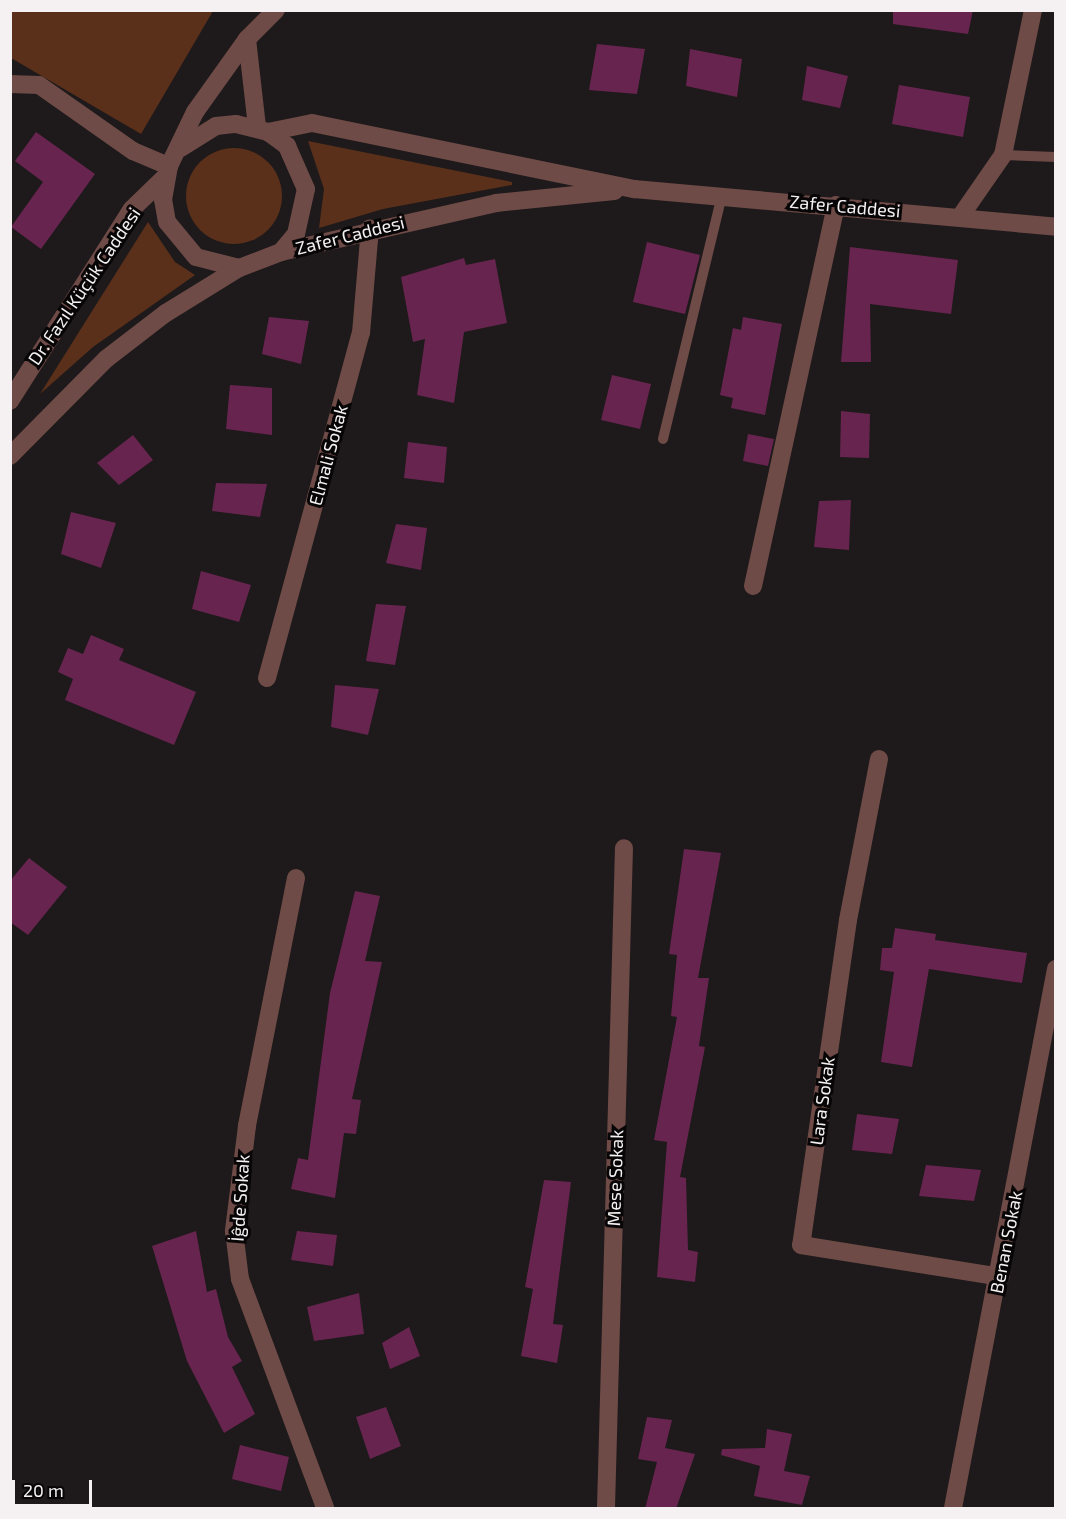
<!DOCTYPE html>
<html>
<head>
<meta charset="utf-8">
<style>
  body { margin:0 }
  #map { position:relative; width:1066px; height:1519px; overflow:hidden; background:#1e191a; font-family:"Exo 2",sans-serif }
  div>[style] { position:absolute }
  .green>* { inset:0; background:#5a301a }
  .round { border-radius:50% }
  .building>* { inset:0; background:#67244f }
  .service>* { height:10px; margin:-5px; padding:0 5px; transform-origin:5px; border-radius:5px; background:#6e4b47 }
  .minor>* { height:18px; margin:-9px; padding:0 9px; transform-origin:9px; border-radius:9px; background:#6e4b47 }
  .tertiary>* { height:18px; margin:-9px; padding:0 9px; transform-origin:9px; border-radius:9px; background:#6e4b47 }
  span { translate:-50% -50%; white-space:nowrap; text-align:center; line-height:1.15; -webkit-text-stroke:6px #070506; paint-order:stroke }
  .street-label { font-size:18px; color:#f5f1f2 }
  .frame { position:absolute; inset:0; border:12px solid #f5f1f2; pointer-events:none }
  .scale { position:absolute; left:12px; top:1480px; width:80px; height:27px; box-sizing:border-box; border:3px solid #f5f1f2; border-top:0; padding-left:8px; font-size:18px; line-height:21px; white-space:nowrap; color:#f5f1f2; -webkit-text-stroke:4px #070506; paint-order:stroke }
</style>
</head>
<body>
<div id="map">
  <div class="green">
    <i style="clip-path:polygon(11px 10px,213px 10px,213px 11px,141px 134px,11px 58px)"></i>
    <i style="clip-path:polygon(308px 141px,512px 182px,512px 185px,383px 209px,319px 228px,324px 189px)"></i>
    <i class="round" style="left:186px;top:148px;width:96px;height:96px"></i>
    <i style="clip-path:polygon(148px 222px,175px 262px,195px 275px,93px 347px,40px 394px)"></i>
  </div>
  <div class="building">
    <i style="clip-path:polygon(893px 10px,973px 10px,968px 34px,893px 24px)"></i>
    <i style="clip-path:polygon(597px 44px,645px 49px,637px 94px,589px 90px)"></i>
    <i style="clip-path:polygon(690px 49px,742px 59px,737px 97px,686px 86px)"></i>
    <i style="clip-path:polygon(807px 66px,848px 76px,840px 108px,802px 100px)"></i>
    <i style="clip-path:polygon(899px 85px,970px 97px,963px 137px,892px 124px)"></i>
    <i style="clip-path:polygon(36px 132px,95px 174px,41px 249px,11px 227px,43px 182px,15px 161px)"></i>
    <i style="clip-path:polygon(647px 242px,700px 255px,685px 314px,633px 302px)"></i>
    <i style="clip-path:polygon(850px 247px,958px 260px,951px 314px,870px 304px,871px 362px,841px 362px)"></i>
    <i style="clip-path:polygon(464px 258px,466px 265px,495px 259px,507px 323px,464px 332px,454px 403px,417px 395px,425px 339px,413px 342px,401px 277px)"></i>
    <i style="clip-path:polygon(269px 317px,309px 321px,301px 364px,262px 354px)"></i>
    <i style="clip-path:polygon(743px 317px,782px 324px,765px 415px,731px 408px,733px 398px,720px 395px,733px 328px,741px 330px)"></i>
    <i style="clip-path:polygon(612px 375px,651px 384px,640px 429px,601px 420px)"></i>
    <i style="clip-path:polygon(230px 385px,272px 388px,272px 435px,226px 429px)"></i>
    <i style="clip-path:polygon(841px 411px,870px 414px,869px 458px,840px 457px)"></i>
    <i style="clip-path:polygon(748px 434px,774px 439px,768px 466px,743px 461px)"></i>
    <i style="clip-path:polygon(133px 435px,153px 460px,119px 485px,97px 463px)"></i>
    <i style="clip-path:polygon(408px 442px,447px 447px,444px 483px,404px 478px)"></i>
    <i style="clip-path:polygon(216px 483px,267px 484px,260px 517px,212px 511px)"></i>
    <i style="clip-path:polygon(851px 500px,849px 550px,814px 547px,819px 501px)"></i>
    <i style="clip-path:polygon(71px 512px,116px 523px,101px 568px,61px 554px)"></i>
    <i style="clip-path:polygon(396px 524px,427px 528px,421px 570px,386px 563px)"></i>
    <i style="clip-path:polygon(201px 571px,251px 585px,239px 622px,192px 609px)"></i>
    <i style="clip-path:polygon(376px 604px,406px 606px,395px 665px,366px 661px)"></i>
    <i style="clip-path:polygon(91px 635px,124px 649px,119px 660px,196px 692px,174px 745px,65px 700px,73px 679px,58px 672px,68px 648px,83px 654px)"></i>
    <i style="clip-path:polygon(335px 685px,379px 689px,368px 735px,331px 727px)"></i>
    <i style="clip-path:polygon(684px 849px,721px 853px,698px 978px,709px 978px,699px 1046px,705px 1047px,680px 1177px,686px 1178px,688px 1250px,698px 1252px,695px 1282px,657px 1277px,667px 1142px,654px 1140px,677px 1017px,671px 1016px,677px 955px,669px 954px)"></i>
    <i style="clip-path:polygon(29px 858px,67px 887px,28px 935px,10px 922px,10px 881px)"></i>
    <i style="clip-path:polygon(355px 891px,380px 896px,365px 961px,382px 962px,352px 1099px,361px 1100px,356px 1134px,344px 1133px,335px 1198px,291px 1189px,298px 1158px,308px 1160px,330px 993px)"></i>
    <i style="clip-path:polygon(895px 928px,936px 934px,935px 940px,1027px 953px,1022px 983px,929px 969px,912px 1067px,881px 1062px,894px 972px,880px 970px,882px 948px,892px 948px)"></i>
    <i style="clip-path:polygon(857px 1114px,899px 1119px,892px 1154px,852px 1150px)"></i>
    <i style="clip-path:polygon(926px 1165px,981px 1170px,974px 1201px,919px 1196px)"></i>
    <i style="clip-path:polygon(544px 1180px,571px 1182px,553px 1324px,563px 1325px,557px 1363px,521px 1356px,533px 1289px,525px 1287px)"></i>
    <i style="clip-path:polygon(196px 1231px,207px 1292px,216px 1289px,228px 1337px,242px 1361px,232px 1367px,255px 1414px,224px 1433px,187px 1361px,152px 1246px)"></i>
    <i style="clip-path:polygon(297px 1231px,337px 1235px,333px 1266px,291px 1260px)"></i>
    <i style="clip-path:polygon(359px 1293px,364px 1334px,314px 1341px,307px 1307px)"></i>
    <i style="clip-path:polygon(409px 1327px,420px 1356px,390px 1369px,382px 1343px)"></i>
    <i style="clip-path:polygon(386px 1407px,401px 1446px,370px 1459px,356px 1417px)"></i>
    <i style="clip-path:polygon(647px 1417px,672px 1420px,665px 1448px,695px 1454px,676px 1509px,645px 1509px,657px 1462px,638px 1459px)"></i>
    <i style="clip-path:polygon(767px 1429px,792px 1434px,784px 1471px,810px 1476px,802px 1505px,754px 1496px,760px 1466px,721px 1455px,722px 1449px,765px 1448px)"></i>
    <i style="clip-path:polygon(240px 1445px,289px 1457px,281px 1491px,232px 1479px)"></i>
  </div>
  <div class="service">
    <i style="left:1003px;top:155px;width:53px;rotate:2.2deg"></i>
    <i style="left:663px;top:439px;width:251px;rotate:-76.4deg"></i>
  </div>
  <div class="minor">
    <i style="left:10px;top:84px;width:29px;rotate:2deg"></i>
    <i style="left:39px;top:85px;width:115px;rotate:35.1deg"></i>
    <i style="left:133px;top:151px;width:39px;rotate:23deg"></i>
    <i style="left:960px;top:217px;width:75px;rotate:-55.3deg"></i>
    <i style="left:1003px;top:155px;width:148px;rotate:-78.3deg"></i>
    <i style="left:753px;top:586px;width:390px;rotate:-77.7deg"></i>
    <i style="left:267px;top:678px;width:358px;rotate:-74.8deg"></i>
    <i style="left:361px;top:333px;width:105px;rotate:-85.1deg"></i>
    <i style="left:879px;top:759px;width:164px;rotate:100.9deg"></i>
    <i style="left:848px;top:920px;width:328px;rotate:98.2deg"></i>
    <i style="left:801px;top:1245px;width:202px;rotate:9.1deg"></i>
    <i style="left:296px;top:878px;width:253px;rotate:101.2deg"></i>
    <i style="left:247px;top:1126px;width:106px;rotate:97.1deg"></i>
    <i style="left:234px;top:1231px;width:48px;rotate:82.9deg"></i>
    <i style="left:240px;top:1279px;width:244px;rotate:69.6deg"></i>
    <i style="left:606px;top:1508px;width:660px;rotate:-88.44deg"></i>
    <i style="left:953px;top:1508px;width:549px;rotate:-79.18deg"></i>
  </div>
  <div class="tertiary">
    <i style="left:247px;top:39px;width:89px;rotate:83.5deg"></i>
    <i style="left:268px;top:132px;width:45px;rotate:-11.6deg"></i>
    <i style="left:312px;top:123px;width:329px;rotate:11.6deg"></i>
    <i style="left:634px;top:189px;width:424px;rotate:5.1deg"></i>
    <i style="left:181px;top:148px;width:41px;rotate:-32.2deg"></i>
    <i style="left:216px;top:126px;width:20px;rotate:-6deg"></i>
    <i style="left:236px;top:124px;width:33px;rotate:14deg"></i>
    <i style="left:268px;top:132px;width:24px;rotate:36deg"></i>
    <i style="left:287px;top:146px;width:47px;rotate:66.2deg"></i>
    <i style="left:306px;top:189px;width:46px;rotate:102.5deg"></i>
    <i style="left:296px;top:234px;width:23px;rotate:130deg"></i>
    <i style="left:281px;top:252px;width:45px;rotate:159.1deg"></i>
    <i style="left:239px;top:268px;width:44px;rotate:-165.7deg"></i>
    <i style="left:196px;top:257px;width:45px;rotate:-129.6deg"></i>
    <i style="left:167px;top:222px;width:22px;rotate:-100deg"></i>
    <i style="left:163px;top:200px;width:35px;rotate:-80deg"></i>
    <i style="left:169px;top:166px;width:60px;rotate:-64.3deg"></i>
    <i style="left:195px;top:112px;width:90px;rotate:-54.5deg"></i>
    <i style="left:247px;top:39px;width:41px;rotate:-45deg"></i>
    <i style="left:281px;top:252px;width:221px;rotate:-12.8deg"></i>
    <i style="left:496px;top:203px;width:119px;rotate:-5.8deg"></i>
    <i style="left:10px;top:401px;width:227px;rotate:-57.6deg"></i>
    <i style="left:132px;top:209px;width:46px;rotate:-44.1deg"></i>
    <i style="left:10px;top:456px;width:136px;rotate:-45.3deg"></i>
    <i style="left:106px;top:359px;width:76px;rotate:-37.5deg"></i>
    <i style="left:166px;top:313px;width:86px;rotate:-31.7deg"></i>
  </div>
  <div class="street-label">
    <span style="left:845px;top:206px;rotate:5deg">Zafer Caddesi</span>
    <span style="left:350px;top:235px;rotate:-14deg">Zafer Caddesi</span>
    <span style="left:84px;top:286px;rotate:-56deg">Dr. Fazıl Küçük Caddesi</span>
    <span style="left:328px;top:455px;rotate:-75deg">Elmali Sokak</span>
    <span style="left:822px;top:1101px;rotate:-82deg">Lara Sokak</span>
    <span style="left:615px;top:1178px;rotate:-88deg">Mese Sokak</span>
    <span style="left:240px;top:1198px;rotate:-86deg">İĝde Sokak</span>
    <span style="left:1006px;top:1242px;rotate:-79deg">Benan Sokak</span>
  </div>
  <div class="frame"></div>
  <div class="scale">20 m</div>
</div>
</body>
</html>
